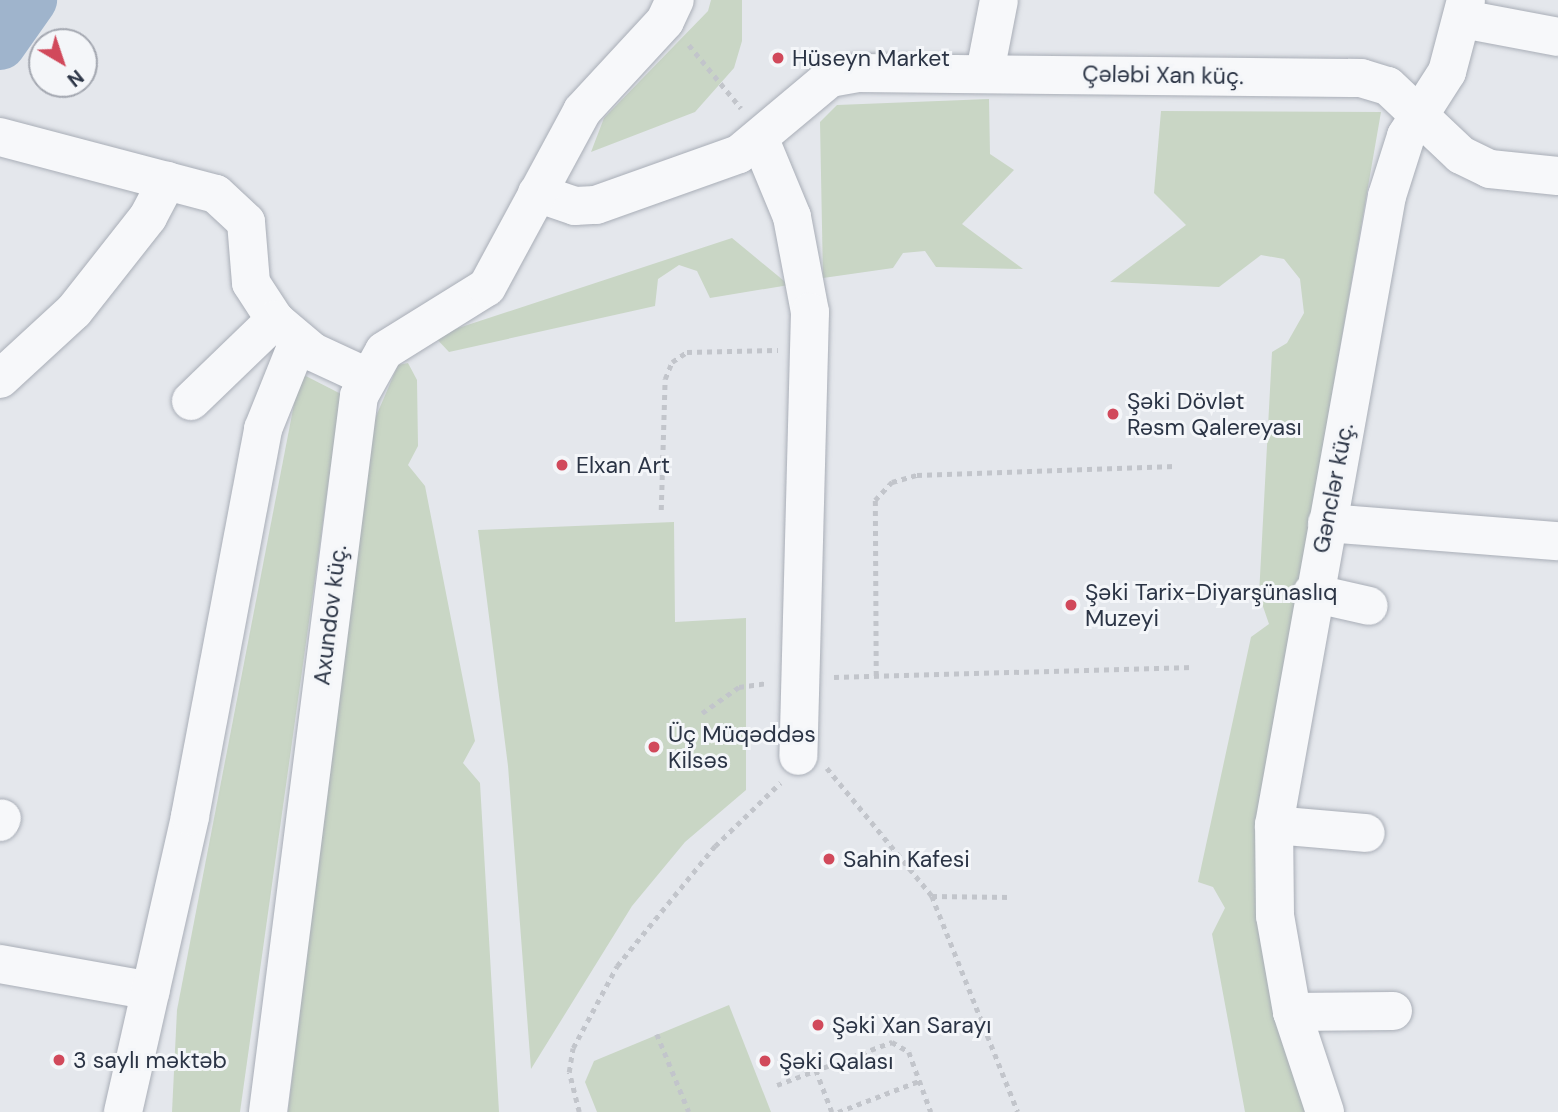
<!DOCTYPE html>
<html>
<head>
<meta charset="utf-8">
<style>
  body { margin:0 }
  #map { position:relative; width:1558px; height:1112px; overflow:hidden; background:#e4e7ec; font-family:"DM Sans",sans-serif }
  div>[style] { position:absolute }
  .green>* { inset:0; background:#c9d6c5 }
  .river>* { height:52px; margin:-26px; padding:0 26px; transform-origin:26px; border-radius:26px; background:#9fb4cc }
  .path>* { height:4.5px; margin-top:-2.25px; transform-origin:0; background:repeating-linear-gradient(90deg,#c2c5cb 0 5px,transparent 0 10px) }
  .roads { filter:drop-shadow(0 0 2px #a9aeb7) drop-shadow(0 0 2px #a9aeb7) }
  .minor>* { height:38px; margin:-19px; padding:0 19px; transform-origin:19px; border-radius:19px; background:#f7f8fa }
  .dots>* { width:19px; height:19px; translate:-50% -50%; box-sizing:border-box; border:4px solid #f4f6f9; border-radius:50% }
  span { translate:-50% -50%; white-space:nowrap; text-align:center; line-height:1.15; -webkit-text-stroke:6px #f4f6f9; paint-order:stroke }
  .poi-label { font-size:23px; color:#2b3445 }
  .left { translate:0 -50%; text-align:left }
  .street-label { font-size:23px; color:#2b3445 }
  .north { position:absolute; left:28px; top:28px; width:70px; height:70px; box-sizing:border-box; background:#f4f6f9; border:2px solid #a4a8b1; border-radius:50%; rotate:141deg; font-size:19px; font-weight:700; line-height:28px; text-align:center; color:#2b3445 }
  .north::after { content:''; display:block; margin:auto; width:24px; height:32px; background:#d1495b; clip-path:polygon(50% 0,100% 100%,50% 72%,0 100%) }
</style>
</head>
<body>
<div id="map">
  <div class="green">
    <i style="clip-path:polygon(711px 0,742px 0,742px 41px,734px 68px,695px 112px,591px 152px,604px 118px,708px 11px)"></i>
    <i style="clip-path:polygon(989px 99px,990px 154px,1014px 170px,962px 224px,1023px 269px,936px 267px,925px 251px,903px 253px,893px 268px,823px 278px,820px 122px,837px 105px)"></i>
    <i style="clip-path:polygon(1161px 111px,1381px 112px,1255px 837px,1307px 1112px,1245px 1112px,1212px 934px,1225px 908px,1213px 887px,1198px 882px,1251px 637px,1269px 624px,1259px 595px,1272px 352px,1287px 343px,1304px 313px,1300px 279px,1284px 259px,1261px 255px,1219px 287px,1110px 282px,1186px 225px,1154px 193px)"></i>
    <i style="clip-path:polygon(732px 238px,789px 285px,710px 298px,697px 271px,679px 265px,658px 279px,655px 306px,449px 352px,434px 336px)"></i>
    <i style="clip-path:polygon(408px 363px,417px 380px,418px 446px,408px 465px,425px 486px,475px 741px,463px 763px,480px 783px,499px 1112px,288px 1112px,368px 435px,398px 365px)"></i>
    <i style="clip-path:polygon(300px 373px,341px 394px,240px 1112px,172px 1112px,177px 1010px)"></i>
    <i style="clip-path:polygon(674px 522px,675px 622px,746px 618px,746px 790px,685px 842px,632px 906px,531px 1069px,508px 766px,478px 530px)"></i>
    <i style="clip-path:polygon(729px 1005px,771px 1112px,597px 1112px,585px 1082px,594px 1061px)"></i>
  </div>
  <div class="river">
    <i style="left:0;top:44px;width:54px;rotate:-54.8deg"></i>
  </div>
  <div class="path">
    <i style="left:689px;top:45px;width:82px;rotate:50.5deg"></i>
    <i style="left:661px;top:510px;width:131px;rotate:-88.3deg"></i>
    <i style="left:665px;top:379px;width:18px;rotate:-68deg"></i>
    <i style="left:672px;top:362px;width:18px;rotate:-34deg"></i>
    <i style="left:687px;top:352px;width:91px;rotate:-1.3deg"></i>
    <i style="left:876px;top:676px;width:176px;rotate:-90.3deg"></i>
    <i style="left:875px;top:500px;width:25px;rotate:-47deg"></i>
    <i style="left:892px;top:482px;width:26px;rotate:-16deg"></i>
    <i style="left:917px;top:475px;width:258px;rotate:-2deg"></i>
    <i style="left:834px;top:677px;width:359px;rotate:-1.6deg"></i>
    <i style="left:702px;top:713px;width:45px;rotate:-35.1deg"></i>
    <i style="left:739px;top:687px;width:27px;rotate:-8deg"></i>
    <i style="left:827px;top:768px;width:166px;rotate:50.6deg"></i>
    <i style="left:932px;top:896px;width:232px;rotate:68.3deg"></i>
    <i style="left:932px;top:896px;width:79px;rotate:0.7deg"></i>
    <i style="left:657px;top:1034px;width:84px;rotate:67.7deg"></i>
    <i style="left:816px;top:1070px;width:45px;rotate:69.1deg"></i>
    <i style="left:777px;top:1085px;width:123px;rotate:-20.5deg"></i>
    <i style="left:892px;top:1042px;width:20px;rotate:30deg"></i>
    <i style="left:909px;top:1052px;width:64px;rotate:69.9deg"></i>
    <i style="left:579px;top:1112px;width:41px;rotate:-104deg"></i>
    <i style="left:569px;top:1072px;width:24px;rotate:-81deg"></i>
    <i style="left:573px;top:1048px;width:93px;rotate:-61.8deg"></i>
    <i style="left:617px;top:966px;width:155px;rotate:-50.8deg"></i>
    <i style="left:715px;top:846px;width:91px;rotate:-44.1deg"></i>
    <i style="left:838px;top:1112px;width:87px;rotate:-20.9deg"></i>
  </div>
  <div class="roads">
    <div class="minor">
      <i style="left:1463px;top:19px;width:97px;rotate:10.7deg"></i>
      <i style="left:985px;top:72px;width:73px;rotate:-79deg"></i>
      <i style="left:0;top:137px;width:223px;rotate:14.8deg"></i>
      <i style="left:216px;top:194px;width:41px;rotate:43deg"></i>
      <i style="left:246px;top:222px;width:61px;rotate:85.3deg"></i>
      <i style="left:251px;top:283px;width:44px;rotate:57deg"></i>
      <i style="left:275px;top:320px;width:50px;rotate:40.1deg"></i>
      <i style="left:313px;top:352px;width:60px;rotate:24.8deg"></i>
      <i style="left:761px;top:142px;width:81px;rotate:67.5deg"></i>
      <i style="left:792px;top:217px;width:97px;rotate:79.3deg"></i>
      <i style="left:810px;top:312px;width:444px;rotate:91.5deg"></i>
      <i style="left:537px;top:193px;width:40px;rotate:18.9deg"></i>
      <i style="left:575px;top:206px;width:21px;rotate:-3deg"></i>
      <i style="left:596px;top:205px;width:152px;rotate:-19.6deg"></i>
      <i style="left:739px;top:154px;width:119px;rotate:-39.9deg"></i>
      <i style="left:830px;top:78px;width:27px;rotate:-10deg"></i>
      <i style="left:857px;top:73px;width:504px;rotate:0.57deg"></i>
      <i style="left:1361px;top:78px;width:28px;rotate:17deg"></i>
      <i style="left:1388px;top:86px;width:100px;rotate:43.4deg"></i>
      <i style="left:1461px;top:155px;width:32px;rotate:26deg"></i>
      <i style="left:1490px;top:169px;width:68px;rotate:5.9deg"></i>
      <i style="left:0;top:379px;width:100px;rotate:-42.6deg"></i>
      <i style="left:74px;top:311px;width:120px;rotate:-51.8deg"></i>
      <i style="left:148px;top:217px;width:41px;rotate:-62.2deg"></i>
      <i style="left:191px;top:401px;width:117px;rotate:-44deg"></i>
      <i style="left:1327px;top:523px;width:232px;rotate:4.5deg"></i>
      <i style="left:1312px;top:593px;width:58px;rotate:12.8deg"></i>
      <i style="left:0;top:822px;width:4px;rotate:-63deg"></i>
      <i style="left:1274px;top:825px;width:92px;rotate:5deg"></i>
      <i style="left:0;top:964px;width:153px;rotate:10.1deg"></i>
      <i style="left:1292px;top:1012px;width:101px;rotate:-0.6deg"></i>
      <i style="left:123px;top:1112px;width:303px;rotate:-77.2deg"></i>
      <i style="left:190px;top:816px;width:394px;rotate:-79.3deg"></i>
      <i style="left:263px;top:429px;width:94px;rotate:-68.1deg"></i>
      <i style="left:268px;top:1112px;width:722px;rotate:-82.76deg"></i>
      <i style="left:359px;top:396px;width:51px;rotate:-60.9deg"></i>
      <i style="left:384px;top:351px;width:121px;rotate:-31.9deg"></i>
      <i style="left:487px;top:287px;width:200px;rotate:-61.6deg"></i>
      <i style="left:582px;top:111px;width:122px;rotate:-47.3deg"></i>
      <i style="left:665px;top:21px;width:23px;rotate:-65deg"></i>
      <i style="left:1325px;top:1112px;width:105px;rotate:-108.3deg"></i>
      <i style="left:1292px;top:1012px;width:97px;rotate:-100deg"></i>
      <i style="left:1275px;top:916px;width:91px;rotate:-90.6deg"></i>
      <i style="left:1274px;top:825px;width:639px;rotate:-79.82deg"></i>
      <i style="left:1387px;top:196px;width:63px;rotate:-72.4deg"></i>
      <i style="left:1406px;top:136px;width:76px;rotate:-57.4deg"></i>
      <i style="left:1447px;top:72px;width:74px;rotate:-75.2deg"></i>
    </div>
  </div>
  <div class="dots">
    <i style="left:778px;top:58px;background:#d1495b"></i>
    <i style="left:1113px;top:414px;background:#d1495b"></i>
    <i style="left:562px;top:465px;background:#d1495b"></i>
    <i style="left:1071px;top:605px;background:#d1495b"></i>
    <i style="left:654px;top:747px;background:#d1495b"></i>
    <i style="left:829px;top:859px;background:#d1495b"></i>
    <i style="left:818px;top:1025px;background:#d1495b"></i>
    <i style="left:59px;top:1060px;background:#d1495b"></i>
    <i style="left:765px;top:1061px;background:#d1495b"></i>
  </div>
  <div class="poi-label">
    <span class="left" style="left:792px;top:58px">Hüseyn Market</span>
    <span class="left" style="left:1127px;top:414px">Şəki Dövlət<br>Rəsm Qalereyası</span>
    <span class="left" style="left:576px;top:465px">Elxan Art</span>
    <span class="left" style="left:1085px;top:605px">Şəki Tarix-Diyarşünaslıq<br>Muzeyi</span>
    <span class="left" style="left:668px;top:747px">Üç Müqəddəs<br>Kilsəs</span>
    <span class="left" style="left:843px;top:859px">Sahin Kafesi</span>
    <span class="left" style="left:832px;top:1025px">Şəki Xan Sarayı</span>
    <span class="left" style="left:73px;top:1060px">3 saylı məktəb</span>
    <span class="left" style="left:779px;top:1061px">Şəki Qalası</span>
  </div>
  <div class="street-label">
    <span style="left:1163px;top:75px;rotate:1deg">Çələbi Xan küç.</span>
    <span style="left:1333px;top:488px;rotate:-79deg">Gənclər küç.</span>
    <span style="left:330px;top:615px;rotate:-83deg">Axundov küç.</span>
  </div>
  <div class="north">N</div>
</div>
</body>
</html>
